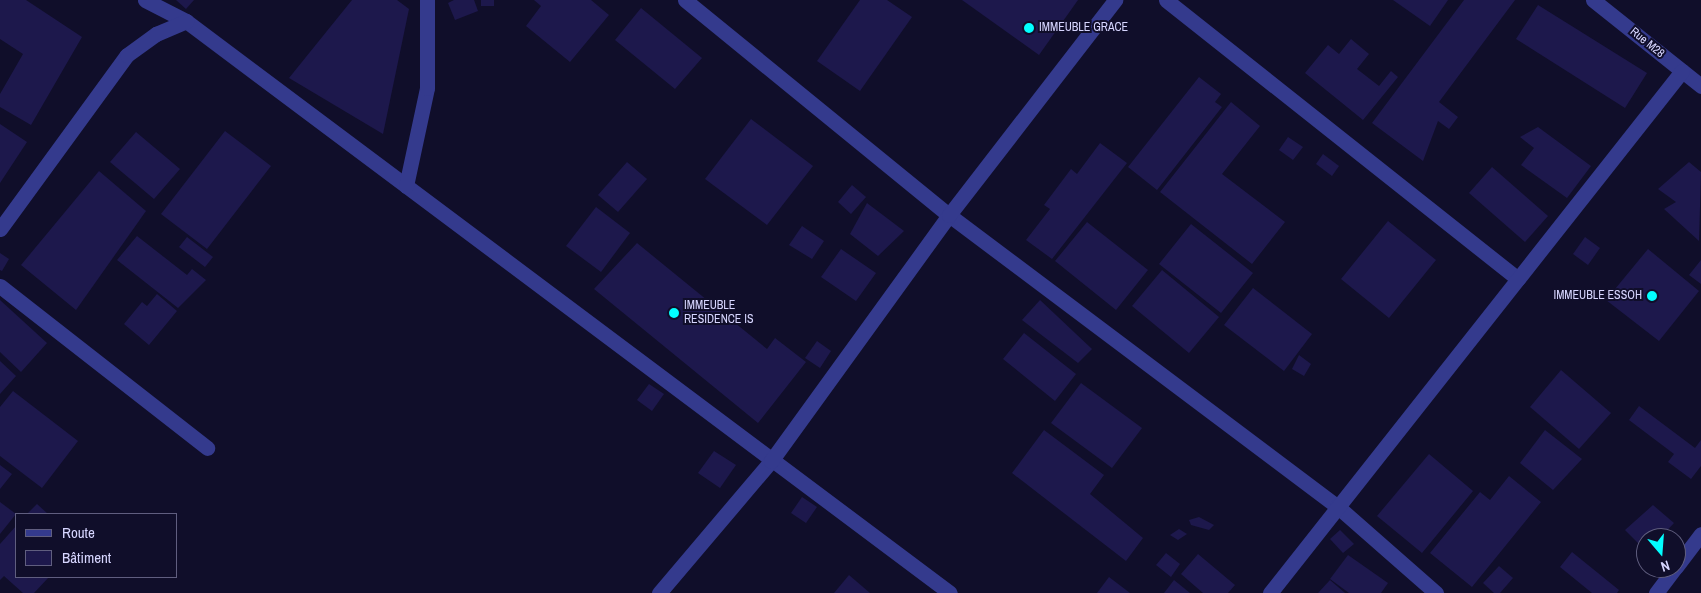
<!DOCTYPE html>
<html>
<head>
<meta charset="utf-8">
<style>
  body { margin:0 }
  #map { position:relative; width:1701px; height:593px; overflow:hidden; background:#100e2a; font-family:"Archivo Narrow",sans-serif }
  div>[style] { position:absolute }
  .building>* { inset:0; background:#1d184c }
  .minor>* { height:15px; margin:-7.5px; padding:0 7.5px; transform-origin:7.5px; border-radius:7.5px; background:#343a8d }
  .dots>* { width:14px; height:14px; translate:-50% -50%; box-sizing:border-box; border:2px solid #100e2a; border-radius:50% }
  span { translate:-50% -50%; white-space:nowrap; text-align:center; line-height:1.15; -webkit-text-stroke:4px #100e2a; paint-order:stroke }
  .poi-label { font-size:12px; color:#d7d6ff }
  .left { translate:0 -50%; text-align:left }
  .right { translate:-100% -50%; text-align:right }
  .street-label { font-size:12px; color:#d7d6ff }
  .legend { position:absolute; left:15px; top:513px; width:162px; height:65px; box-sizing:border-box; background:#100e2a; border:1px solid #605e7f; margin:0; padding:6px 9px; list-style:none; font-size:15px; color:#d7d6ff }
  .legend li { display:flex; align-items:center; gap:10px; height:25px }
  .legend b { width:25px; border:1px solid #605e7f }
  .north { position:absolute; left:1636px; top:528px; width:50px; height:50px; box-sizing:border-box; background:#100e2a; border:1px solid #605e7f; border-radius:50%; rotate:162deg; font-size:14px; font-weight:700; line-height:20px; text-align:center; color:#d7d6ff }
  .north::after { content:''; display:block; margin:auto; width:18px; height:22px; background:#02feff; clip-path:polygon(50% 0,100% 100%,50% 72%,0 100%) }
</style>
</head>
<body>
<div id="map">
  <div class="building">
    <i style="clip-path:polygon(0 0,26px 0,82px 37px,31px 125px,0 107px,0 94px,23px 54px,0 39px)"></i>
    <i style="clip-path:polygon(176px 0,194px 0,186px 9px)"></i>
    <i style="clip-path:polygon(352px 0,397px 0,409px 9px,383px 134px,289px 78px)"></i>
    <i style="clip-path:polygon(454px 0,474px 0,478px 11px,455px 20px,448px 3px)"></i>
    <i style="clip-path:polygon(481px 0,494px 0,494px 6px,481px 6px)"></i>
    <i style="clip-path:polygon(534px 0,591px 0,609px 15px,570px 62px,526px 26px,541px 6px)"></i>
    <i style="clip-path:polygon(860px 0,887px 0,912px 17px,860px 91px,817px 61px)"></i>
    <i style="clip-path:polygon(962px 0,1078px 0,1039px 55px)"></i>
    <i style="clip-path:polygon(1393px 0,1448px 0,1430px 26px)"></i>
    <i style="clip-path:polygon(1464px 0,1515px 0,1439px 102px,1458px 117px,1449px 129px,1438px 121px,1423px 161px,1372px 123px)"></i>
    <i style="clip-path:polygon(1538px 5px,1647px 73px,1625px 108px,1516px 39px)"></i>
    <i style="clip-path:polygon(641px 8px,702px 58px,675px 89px,615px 40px)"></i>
    <i style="clip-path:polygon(1351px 39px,1369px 54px,1357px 69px,1379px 86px,1391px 71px,1398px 77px,1363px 120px,1305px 73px,1328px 45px,1339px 54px)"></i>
    <i style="clip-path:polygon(1199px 77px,1221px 94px,1215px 102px,1222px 107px,1157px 190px,1128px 167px)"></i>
    <i style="clip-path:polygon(1231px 102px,1260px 126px,1222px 174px,1285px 222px,1252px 264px,1160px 192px)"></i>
    <i style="clip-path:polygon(751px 119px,813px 166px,767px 225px,705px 179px)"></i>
    <i style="clip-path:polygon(0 124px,27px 142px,0 183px)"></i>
    <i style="clip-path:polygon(1538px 127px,1591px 166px,1567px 198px,1521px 165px,1534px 148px,1520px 137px)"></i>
    <i style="clip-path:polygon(225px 131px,271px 166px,207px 249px,161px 214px)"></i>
    <i style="clip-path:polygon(136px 132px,180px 169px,154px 199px,110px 162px)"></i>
    <i style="clip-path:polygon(1288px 137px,1303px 147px,1293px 160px,1279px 150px)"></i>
    <i style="clip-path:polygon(1100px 143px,1127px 163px,1052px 259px,1026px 240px,1050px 209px,1044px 205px,1071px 169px,1077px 174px)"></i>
    <i style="clip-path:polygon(1323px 154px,1339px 166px,1332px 176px,1316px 164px)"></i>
    <i style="clip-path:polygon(627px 162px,647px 179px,618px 212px,598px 195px)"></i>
    <i style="clip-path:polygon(1689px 162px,1701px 172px,1699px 241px,1664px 209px,1676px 202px,1658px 189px)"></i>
    <i style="clip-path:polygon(1492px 167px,1548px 216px,1525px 242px,1469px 193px)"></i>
    <i style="clip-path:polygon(99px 171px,146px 211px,76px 310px,21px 265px)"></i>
    <i style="clip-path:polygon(852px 185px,866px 197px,851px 214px,838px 202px)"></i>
    <i style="clip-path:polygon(867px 203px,904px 231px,878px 256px,850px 234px)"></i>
    <i style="clip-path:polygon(596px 207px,630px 233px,601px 272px,566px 246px)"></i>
    <i style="clip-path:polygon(1388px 221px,1436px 260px,1389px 318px,1341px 279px)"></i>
    <i style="clip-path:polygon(1087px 222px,1148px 270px,1116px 310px,1055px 261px)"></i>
    <i style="clip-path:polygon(1191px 224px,1253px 273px,1221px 313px,1159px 264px)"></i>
    <i style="clip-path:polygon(802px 226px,824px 241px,812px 259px,789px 245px)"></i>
    <i style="clip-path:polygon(137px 236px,187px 275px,192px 269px,206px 280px,178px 308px,117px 260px)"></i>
    <i style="clip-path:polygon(187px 237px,213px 257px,205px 267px,179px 247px)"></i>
    <i style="clip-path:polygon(1585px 237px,1600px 248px,1588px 265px,1573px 254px)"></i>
    <i style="clip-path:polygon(637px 243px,767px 349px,775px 338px,806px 362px,758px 423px,594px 289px)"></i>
    <i style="clip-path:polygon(841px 249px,876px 273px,856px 301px,821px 277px)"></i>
    <i style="clip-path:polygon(1648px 249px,1699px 291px,1659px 341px,1606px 300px)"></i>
    <i style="clip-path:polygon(0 253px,9px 259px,2px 271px,0 270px)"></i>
    <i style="clip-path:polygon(1701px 260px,1701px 284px,1689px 275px)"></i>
    <i style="clip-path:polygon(1162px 270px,1219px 317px,1189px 353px,1132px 306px)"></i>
    <i style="clip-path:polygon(1253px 288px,1312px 334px,1284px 371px,1224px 325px)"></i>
    <i style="clip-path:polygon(157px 294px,177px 311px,149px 345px,124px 324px,142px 302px,147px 306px)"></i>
    <i style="clip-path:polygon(0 300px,47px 343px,21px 372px,0 352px)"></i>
    <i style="clip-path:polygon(1040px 300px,1092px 349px,1078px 363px,1022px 320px)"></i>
    <i style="clip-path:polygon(1024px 333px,1076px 374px,1055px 401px,1003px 359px)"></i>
    <i style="clip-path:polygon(817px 341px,831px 351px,820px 368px,805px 358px)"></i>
    <i style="clip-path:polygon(1299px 355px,1311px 364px,1304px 376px,1292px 369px)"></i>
    <i style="clip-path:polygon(0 361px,16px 376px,0 394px)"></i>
    <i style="clip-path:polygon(1561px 370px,1611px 413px,1579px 449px,1530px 407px)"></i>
    <i style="clip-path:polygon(1081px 383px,1142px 428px,1112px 468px,1051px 423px)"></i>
    <i style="clip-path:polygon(649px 384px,664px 394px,652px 411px,637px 400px)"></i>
    <i style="clip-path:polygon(13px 391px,78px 441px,42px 488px,0 456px,0 407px)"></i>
    <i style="clip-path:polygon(1639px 406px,1695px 448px,1701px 440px,1701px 466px,1691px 479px,1668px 462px,1674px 454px,1629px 420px)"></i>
    <i style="clip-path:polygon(1044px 430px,1104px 475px,1090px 494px,1143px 538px,1126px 561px,1012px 473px)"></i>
    <i style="clip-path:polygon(1545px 430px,1582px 459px,1553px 490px,1520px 463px)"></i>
    <i style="clip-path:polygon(714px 451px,736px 465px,720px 488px,698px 473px)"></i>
    <i style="clip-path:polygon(1429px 454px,1473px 491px,1422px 553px,1377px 516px)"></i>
    <i style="clip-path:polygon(0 465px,12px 474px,0 489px)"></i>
    <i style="clip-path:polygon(1509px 476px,1541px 502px,1472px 587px,1430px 553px,1480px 492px,1490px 500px)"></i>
    <i style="clip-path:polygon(802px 497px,817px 507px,806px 523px,791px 513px)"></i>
    <i style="clip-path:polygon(0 502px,16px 514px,0 534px)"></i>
    <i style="clip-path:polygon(37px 504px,48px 514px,27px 514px)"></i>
    <i style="clip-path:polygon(1653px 505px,1674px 523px,1660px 538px,1646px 538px,1646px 551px,1625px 530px)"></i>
    <i style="clip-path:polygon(1199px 517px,1214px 525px,1209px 530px,1191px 525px,1189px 520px)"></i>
    <i style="clip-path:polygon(16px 526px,16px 577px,49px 577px,34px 593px,23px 593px,4px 576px,0 580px,0 544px)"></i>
    <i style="clip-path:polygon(1179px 529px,1187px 534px,1178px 540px,1170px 535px)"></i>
    <i style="clip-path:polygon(1340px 530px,1354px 544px,1343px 553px,1330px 539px)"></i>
    <i style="clip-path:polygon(1572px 552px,1619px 590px,1617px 593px,1592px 593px,1560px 567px)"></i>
    <i style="clip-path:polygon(1166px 553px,1180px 564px,1171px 577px,1156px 565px)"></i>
    <i style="clip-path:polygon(1198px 554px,1235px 585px,1228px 593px,1203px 593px,1181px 574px)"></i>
    <i style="clip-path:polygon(1348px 555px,1388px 583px,1381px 593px,1349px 593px,1330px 579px)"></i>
    <i style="clip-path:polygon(1499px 566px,1513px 578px,1500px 593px,1494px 593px,1483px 583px)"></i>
    <i style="clip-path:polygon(849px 575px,870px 593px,834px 593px)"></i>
    <i style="clip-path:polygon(1109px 577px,1130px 593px,1097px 593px)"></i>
    <i style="clip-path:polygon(1174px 580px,1190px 593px,1164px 593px)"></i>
    <i style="clip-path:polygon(1330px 580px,1345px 593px,1318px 593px)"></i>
  </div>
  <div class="minor">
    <i style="left:145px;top:0;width:46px;rotate:27.1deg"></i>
    <i style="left:186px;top:21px;width:954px;rotate:36.82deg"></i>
    <i style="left:685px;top:0;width:340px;rotate:39.2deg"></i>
    <i style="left:949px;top:215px;width:485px;rotate:36.9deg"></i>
    <i style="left:1337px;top:506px;width:132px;rotate:41.3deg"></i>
    <i style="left:1166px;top:0;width:449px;rotate:38.4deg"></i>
    <i style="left:1593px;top:0;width:138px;rotate:38.5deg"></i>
    <i style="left:406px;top:186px;width:100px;rotate:-77.9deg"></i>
    <i style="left:427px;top:88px;width:88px;rotate:-90deg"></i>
    <i style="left:0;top:229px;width:215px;rotate:-53.9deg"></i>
    <i style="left:127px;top:55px;width:36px;rotate:-36deg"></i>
    <i style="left:156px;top:34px;width:33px;rotate:-23deg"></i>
    <i style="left:0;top:286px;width:263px;rotate:38deg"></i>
    <i style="left:1676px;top:567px;width:41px;rotate:-52.9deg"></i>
    <i style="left:659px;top:593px;width:173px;rotate:-49.7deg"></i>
    <i style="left:771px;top:461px;width:304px;rotate:-54.1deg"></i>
    <i style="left:949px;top:215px;width:272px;rotate:-52.3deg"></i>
    <i style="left:1270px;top:593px;width:665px;rotate:-51.72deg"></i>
    <i style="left:1656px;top:593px;width:31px;rotate:-53deg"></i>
  </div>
  <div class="dots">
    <i style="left:1029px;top:28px;background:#02feff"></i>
    <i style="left:1652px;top:296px;background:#02feff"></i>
    <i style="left:674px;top:313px;background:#02feff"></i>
  </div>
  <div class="poi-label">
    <span class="left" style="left:1039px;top:28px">IMMEUBLE GRACE</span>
    <span class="right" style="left:1642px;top:296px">IMMEUBLE ESSOH</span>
    <span class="left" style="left:684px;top:313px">IMMEUBLE<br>RESIDENCE IS</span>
  </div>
  <div class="street-label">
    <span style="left:1647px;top:43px;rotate:39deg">Rue M28</span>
  </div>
  <ul class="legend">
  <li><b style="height:6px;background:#343a8d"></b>Route</li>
  <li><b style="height:14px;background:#1d184c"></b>Bâtiment</li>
  </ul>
  <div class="north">N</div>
</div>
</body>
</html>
